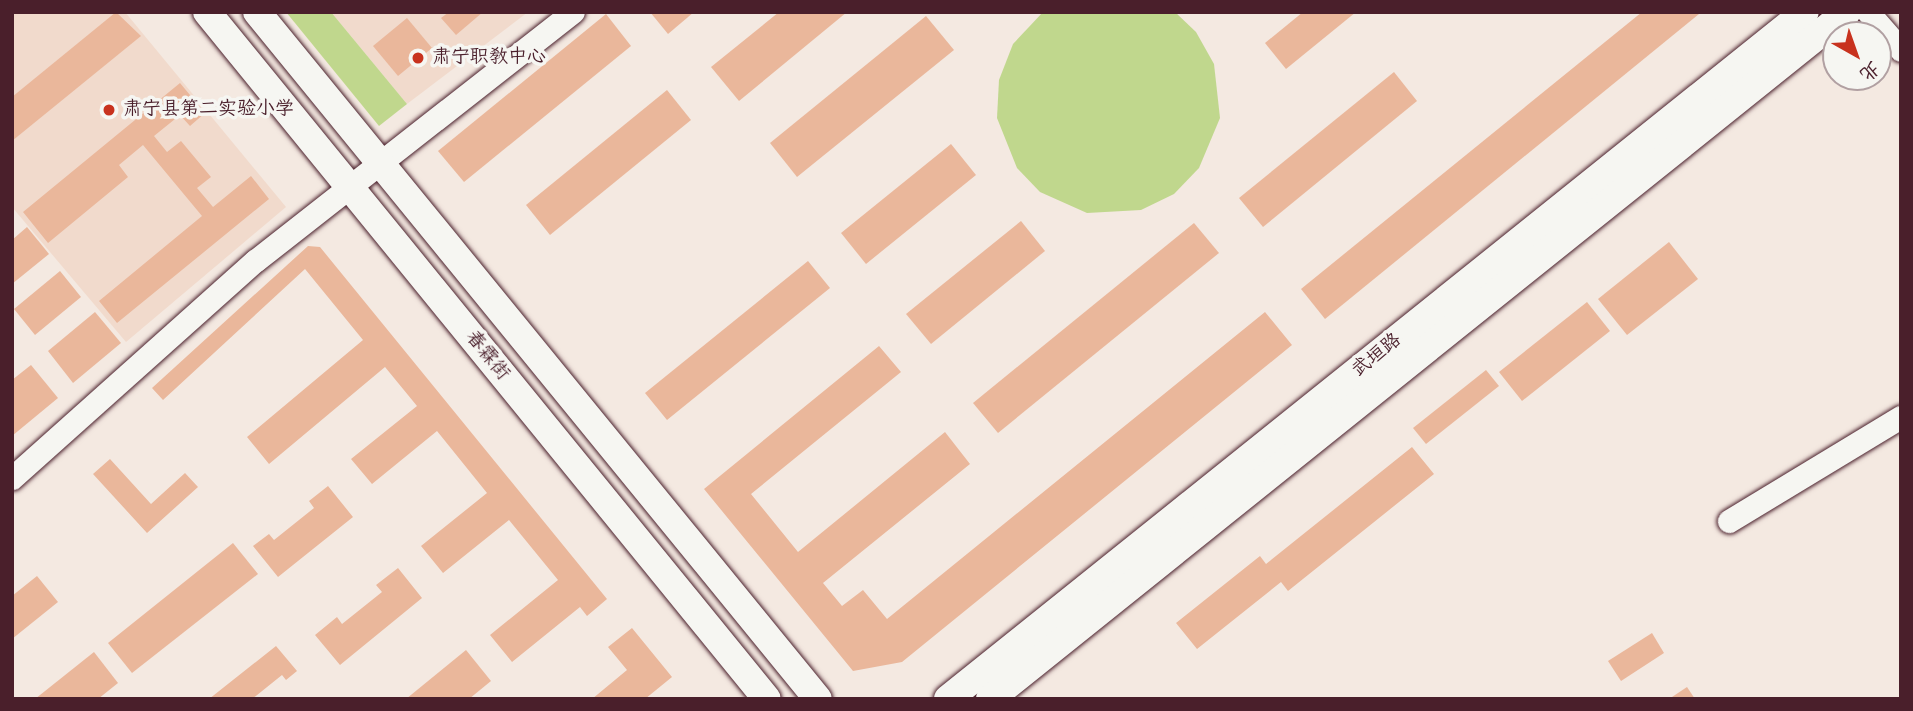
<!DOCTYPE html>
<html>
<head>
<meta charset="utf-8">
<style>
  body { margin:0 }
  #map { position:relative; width:1913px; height:711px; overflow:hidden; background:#f4e9e1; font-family:Kalam,"LXGW WenKai TC",sans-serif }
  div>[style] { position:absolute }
  .built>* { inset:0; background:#f1dacc }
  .green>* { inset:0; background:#c0d78d }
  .building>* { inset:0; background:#eab79b }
  .roads { filter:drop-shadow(0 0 2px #4a1f2b) drop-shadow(0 0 2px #4a1f2b) }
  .minor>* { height:23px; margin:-11.5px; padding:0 11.5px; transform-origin:11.5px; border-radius:11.5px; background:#f6f6f2 }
  .major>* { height:28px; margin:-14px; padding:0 14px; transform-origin:14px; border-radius:14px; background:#f6f6f2 }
  .dots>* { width:19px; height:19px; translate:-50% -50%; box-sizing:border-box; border:4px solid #f6f6f2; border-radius:50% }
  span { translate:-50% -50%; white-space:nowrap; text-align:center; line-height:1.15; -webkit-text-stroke:7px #f6f6f2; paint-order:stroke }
  .poi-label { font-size:19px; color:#4a1f2b }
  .left { translate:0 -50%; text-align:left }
  .street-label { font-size:19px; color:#4a1f2b }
  .frame { position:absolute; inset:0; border:14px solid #4a1f2b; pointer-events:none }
  .north { position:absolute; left:1822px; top:21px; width:70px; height:70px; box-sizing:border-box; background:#f6f6f2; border:2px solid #b1a0a2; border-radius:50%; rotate:140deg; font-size:19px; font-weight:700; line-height:28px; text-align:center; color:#4a1f2b }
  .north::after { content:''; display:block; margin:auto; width:24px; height:32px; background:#c8321e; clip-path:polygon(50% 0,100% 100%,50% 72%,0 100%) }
</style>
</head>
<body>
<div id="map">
  <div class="built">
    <i style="clip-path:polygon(12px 12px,125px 12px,286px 207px,126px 342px,12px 207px)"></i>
    <i style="clip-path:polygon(331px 12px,528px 12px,407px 104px)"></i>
  </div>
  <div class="green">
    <i style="clip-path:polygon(286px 12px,331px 12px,407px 104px,379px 126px)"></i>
    <i style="clip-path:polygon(1043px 12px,1175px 12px,1196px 32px,1214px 64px,1220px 118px,1199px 168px,1174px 194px,1141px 210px,1087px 213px,1040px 192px,1017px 168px,997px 118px,999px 80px,1013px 44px)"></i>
  </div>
  <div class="building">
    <i style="clip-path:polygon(116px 12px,141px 36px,12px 141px,12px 97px)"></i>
    <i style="clip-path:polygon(449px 12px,483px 12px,456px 35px,441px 18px)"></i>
    <i style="clip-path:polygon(650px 12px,694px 12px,668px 34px)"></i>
    <i style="clip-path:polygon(779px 12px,847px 12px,739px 101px,711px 67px)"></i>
    <i style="clip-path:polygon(1303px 12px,1356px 12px,1286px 69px,1265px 43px)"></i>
    <i style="clip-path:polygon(1642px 12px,1699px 14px,1325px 319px,1301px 289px)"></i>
    <i style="clip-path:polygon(606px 14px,631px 46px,464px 182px,438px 151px)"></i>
    <i style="clip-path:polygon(926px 16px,954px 50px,797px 177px,770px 143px)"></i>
    <i style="clip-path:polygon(407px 18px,432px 48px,398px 76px,373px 46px)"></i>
    <i style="clip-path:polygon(1394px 72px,1417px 101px,1263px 227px,1239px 198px)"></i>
    <i style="clip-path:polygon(180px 83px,205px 113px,190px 126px,180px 115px,154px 136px,167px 152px,181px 141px,211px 177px,197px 188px,213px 207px,251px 176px,269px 199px,117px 323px,99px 301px,202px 216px,143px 145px,119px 165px,128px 177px,48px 243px,23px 212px)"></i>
    <i style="clip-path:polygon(667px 90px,691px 120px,550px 235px,526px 205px)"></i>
    <i style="clip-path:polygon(951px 144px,976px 175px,866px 264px,841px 233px)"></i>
    <i style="clip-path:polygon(1021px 221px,1045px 251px,931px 344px,906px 314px)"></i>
    <i style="clip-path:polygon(1194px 223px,1219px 253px,998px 433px,973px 403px)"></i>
    <i style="clip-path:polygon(27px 227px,49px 254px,12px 284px,12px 240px)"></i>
    <i style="clip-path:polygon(1669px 242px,1698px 279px,1627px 335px,1598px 299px)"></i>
    <i style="clip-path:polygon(308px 246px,320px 247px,607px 599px,587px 616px,580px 607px,512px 662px,490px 635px,558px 580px,509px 520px,443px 573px,421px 546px,487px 493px,437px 431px,372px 484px,351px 459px,417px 406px,385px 367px,269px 464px,247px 437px,363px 340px,305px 269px,163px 400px,152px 388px)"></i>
    <i style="clip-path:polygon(808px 261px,830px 288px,667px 420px,645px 393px)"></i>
    <i style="clip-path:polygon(60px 271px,81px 297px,35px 335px,14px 309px)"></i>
    <i style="clip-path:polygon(1587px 302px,1610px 331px,1522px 401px,1499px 372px)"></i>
    <i style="clip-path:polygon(95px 312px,121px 343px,73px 383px,48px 351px)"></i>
    <i style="clip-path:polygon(1265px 312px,1292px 345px,902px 662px,853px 671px,704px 489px,879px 346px,901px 372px,751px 494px,798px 552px,945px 432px,970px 464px,823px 583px,842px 606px,863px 590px,887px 619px)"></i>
    <i style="clip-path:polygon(31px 365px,58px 398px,12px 436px,12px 380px)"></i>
    <i style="clip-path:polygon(1486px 370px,1499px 386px,1426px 444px,1413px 428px)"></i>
    <i style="clip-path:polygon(1412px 447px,1434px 474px,1288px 591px,1281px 582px,1197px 649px,1176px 623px,1260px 556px,1266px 564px)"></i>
    <i style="clip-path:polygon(110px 459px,151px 504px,185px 473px,198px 487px,147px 533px,93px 474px)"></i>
    <i style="clip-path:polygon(328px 486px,353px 517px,278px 577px,253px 546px,269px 534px,274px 540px,314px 508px,309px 501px)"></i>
    <i style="clip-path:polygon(233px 543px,258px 574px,132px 673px,108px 643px)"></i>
    <i style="clip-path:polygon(398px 568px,422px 598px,340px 665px,315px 635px,337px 617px,342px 624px,382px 592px,376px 585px)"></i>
    <i style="clip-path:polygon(37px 576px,58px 602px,12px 639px,12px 596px)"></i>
    <i style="clip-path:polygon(632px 628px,672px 677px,645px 699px,592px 699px,627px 670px,608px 647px)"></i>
    <i style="clip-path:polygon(1652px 633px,1664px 653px,1621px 681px,1608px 661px)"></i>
    <i style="clip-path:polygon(276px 646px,297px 671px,286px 680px,282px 675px,252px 699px,209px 699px)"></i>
    <i style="clip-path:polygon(466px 650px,491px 681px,469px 699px,406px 699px)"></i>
    <i style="clip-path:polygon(94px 652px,118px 683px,98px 699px,35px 699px)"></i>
    <i style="clip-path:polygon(1687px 687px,1695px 699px,1669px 699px)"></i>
  </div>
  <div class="roads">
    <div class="minor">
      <i style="left:1868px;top:12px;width:50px;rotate:49deg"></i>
      <i style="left:12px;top:478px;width:326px;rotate:-41.8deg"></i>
      <i style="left:255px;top:261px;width:404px;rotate:-38.1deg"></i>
      <i style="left:1729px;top:521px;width:201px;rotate:-31.2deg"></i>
    </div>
    <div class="major">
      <i style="left:207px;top:12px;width:886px;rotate:50.82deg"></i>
      <i style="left:257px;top:12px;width:887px;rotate:50.77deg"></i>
      <i style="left:948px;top:699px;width:1098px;rotate:-38.72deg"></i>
      <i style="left:990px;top:699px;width:1098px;rotate:-38.72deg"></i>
    </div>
  </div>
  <div class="dots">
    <i style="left:418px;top:58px;background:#c8321e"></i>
    <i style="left:109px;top:110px;background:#c8321e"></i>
  </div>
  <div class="poi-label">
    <span class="left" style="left:432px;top:58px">肃宁职教中心</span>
    <span class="left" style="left:123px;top:110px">肃宁县第二实验小学</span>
  </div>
  <div class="street-label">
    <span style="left:487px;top:356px;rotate:51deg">春霖街</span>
    <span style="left:1377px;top:356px;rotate:-39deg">武垣路</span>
  </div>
  <div class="frame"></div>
  <div class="north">北</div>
</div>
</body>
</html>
